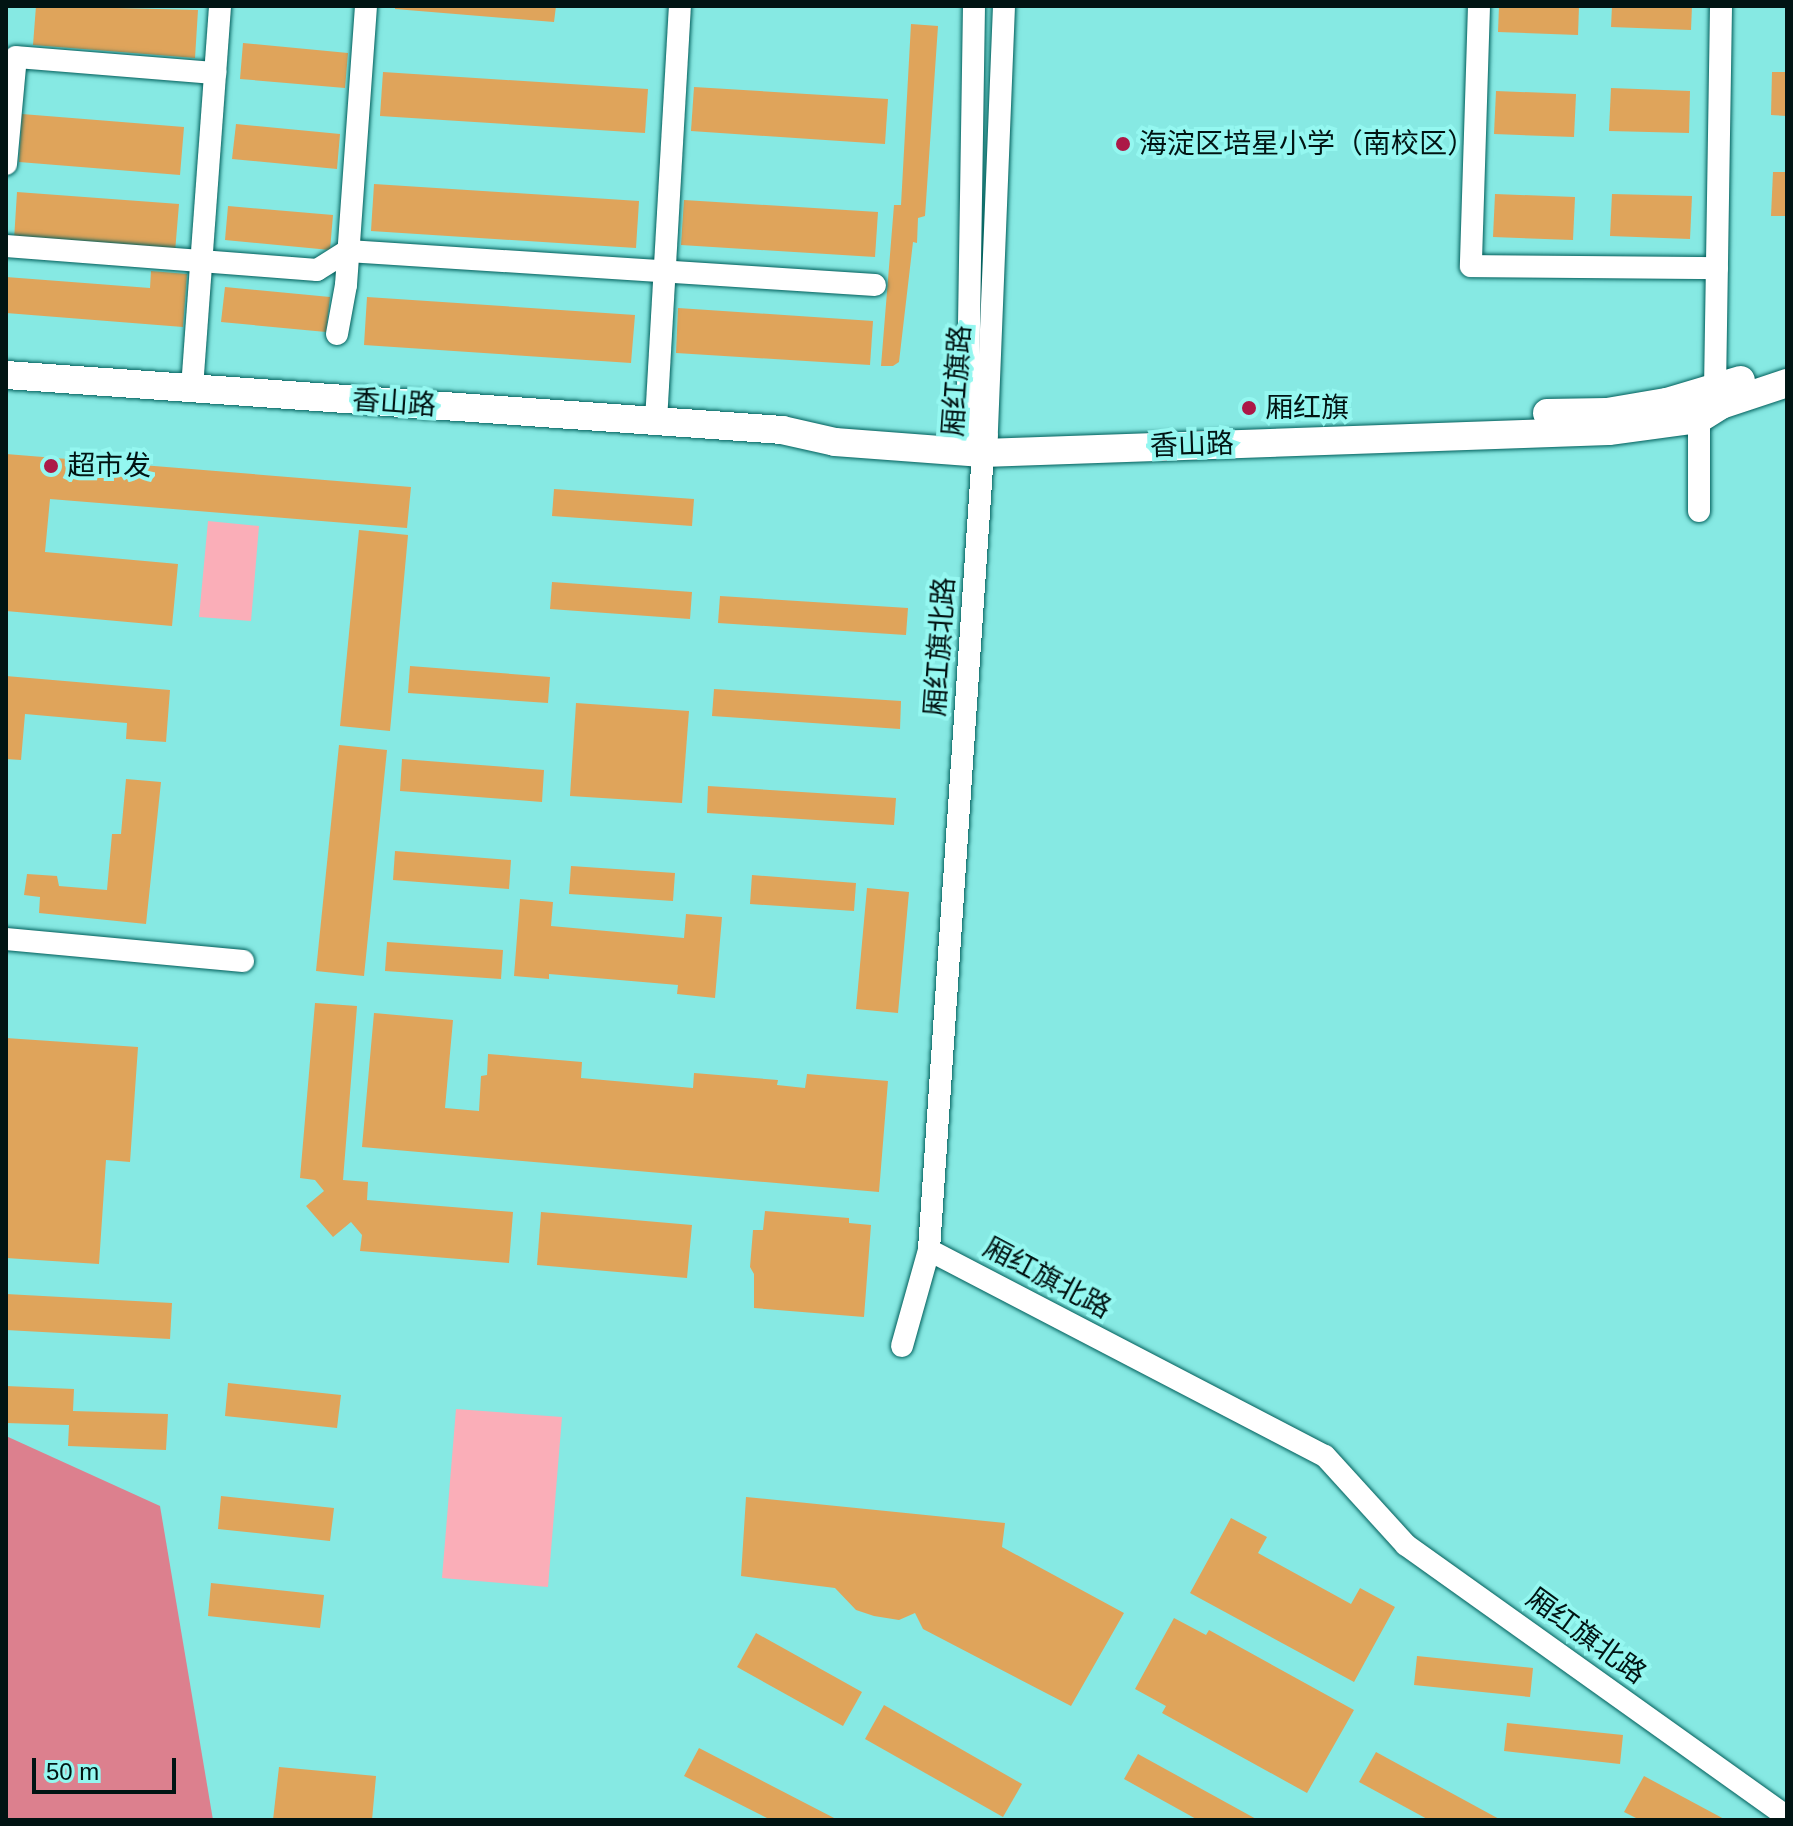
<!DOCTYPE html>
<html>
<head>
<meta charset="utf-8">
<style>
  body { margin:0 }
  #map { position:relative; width:1793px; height:1826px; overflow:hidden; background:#86e9e3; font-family:Helvetica,"Noto Sans SC",sans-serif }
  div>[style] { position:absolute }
  .green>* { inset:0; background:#faaeb8 }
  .forest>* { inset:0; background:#dc808e }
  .building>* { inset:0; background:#dfa45b }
  .roads { filter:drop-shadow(0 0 2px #005e5b) drop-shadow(0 0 2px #005e5b) }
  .minor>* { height:22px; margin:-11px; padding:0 11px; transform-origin:11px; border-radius:11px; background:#fff }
  .tertiary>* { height:28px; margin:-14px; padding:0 14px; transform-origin:14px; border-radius:14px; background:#fff }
  .dots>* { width:22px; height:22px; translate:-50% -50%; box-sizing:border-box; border:4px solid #94f7f0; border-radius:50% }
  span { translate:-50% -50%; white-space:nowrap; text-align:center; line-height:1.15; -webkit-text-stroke:8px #94f7f0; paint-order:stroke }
  .poi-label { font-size:28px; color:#011413 }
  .left { translate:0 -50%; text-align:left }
  .street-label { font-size:28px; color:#011413 }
  .frame { position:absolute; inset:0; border:8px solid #011413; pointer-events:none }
  .scale { position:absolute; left:32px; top:1758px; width:144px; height:36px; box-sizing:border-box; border:4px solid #011413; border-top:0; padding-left:10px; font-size:24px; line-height:28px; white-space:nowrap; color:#011413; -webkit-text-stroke:6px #94f7f0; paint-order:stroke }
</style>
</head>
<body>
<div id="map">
  <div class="green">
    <i style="clip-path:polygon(208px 521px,259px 526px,251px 621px,199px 617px)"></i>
    <i style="clip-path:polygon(456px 1409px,562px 1417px,548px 1587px,442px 1578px)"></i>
  </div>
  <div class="forest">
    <i style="clip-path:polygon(6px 1436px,160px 1506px,213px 1820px,6px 1820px)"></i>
  </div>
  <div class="building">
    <i style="clip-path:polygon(36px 6px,198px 10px,195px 58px,33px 45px)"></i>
    <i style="clip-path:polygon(395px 6px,556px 6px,554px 22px,395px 9px)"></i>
    <i style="clip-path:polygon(1499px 6px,1579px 6px,1578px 35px,1498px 32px)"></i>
    <i style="clip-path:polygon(1612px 6px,1692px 6px,1691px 30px,1611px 27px)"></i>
    <i style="clip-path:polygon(911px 24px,938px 26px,925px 216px,918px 218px,917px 243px,913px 242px,899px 362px,893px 366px,881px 366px,894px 205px,901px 205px)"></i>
    <i style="clip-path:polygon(243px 43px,348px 53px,345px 88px,240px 79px)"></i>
    <i style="clip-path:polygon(383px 72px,648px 89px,645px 133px,380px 116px)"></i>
    <i style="clip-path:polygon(1772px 72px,1787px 72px,1787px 116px,1771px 115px)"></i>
    <i style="clip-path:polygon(694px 87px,888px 99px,885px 144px,691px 131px)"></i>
    <i style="clip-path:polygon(1611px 88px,1690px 91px,1689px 133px,1609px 131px)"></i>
    <i style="clip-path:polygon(1496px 91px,1576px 94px,1574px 137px,1494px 134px)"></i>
    <i style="clip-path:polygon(22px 114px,184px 127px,180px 175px,19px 162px)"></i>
    <i style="clip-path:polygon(236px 124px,340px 134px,337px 169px,232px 159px)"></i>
    <i style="clip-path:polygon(1773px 172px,1787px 172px,1787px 216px,1771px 216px)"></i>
    <i style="clip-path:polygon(374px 184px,639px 201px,636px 248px,371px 231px)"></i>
    <i style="clip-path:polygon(17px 192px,179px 204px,175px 252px,14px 240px)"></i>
    <i style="clip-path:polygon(1495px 194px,1575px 197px,1573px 240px,1493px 237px)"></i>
    <i style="clip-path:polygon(1612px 194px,1692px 196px,1690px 239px,1610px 236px)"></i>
    <i style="clip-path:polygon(684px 200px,878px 212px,875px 257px,681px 245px)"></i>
    <i style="clip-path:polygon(228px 206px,333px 215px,330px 250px,225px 240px)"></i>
    <i style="clip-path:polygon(151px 271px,187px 274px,183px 327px,6px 313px,6px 277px,150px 288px)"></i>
    <i style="clip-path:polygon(225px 287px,330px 297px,326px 332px,221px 322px)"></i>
    <i style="clip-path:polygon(367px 297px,635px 315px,631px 363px,364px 345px)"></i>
    <i style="clip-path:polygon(678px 308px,873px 321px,870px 365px,676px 353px)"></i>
    <i style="clip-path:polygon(6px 454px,411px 487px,407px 528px,50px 499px,45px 552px,178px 564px,172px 626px,6px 611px)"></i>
    <i style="clip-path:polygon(554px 489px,694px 499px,692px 526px,552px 516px)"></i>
    <i style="clip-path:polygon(359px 530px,408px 535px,390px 731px,340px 726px)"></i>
    <i style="clip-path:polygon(552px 582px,692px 592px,690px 619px,550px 609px)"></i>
    <i style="clip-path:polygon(720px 596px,908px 608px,906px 635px,718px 623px)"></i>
    <i style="clip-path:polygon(410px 666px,550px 677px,548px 703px,408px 693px)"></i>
    <i style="clip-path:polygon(6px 676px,170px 690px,166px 742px,126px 739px,127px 723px,25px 714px,21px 760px,6px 759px)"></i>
    <i style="clip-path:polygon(714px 689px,901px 701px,900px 729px,712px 716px)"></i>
    <i style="clip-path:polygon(576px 703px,689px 711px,682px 803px,570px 796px)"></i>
    <i style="clip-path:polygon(339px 745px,387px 750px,364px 976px,316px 971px)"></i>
    <i style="clip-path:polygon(402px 759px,544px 770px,542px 802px,400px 791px)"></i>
    <i style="clip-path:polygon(126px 779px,161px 782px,146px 924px,39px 913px,40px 897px,24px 895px,27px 874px,57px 876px,59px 886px,107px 890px,112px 834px,121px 834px)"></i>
    <i style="clip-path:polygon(708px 786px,896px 798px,894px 825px,707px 813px)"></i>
    <i style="clip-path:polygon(395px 851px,511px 860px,509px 889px,393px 880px)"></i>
    <i style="clip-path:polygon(571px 866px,675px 873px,673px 901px,569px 894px)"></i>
    <i style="clip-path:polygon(752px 875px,856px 883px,854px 911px,750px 904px)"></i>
    <i style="clip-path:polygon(867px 888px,909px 892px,898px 1013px,856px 1009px)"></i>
    <i style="clip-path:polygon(520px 899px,553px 902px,551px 926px,684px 938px,686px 914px,722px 917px,715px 998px,677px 994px,678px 985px,549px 974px,549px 979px,514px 976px)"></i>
    <i style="clip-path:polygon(387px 942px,503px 950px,501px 979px,385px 971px)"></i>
    <i style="clip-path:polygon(315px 1003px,357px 1006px,343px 1180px,368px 1182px,367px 1200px,513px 1212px,509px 1263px,360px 1251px,362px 1235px,351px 1222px,333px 1237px,306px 1206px,324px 1191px,315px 1180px,300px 1178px)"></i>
    <i style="clip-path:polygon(374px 1013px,453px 1020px,445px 1108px,479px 1111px,481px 1076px,487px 1075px,488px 1054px,582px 1062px,581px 1078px,693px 1088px,694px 1073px,778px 1080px,777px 1085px,805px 1088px,807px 1074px,888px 1081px,879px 1192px,362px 1147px)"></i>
    <i style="clip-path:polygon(6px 1038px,138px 1047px,130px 1162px,106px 1160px,99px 1264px,6px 1258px)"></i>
    <i style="clip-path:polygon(765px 1211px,849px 1218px,849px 1223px,871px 1225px,864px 1317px,754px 1308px,754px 1274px,750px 1267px,753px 1230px,763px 1230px)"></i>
    <i style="clip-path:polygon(541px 1212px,692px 1225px,687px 1278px,537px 1265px)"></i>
    <i style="clip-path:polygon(6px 1294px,172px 1303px,170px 1339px,6px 1330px)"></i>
    <i style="clip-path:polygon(228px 1383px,341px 1395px,337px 1428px,225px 1416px)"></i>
    <i style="clip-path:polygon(6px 1386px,74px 1389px,73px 1411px,168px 1414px,166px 1450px,68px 1446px,69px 1425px,6px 1423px)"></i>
    <i style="clip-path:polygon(221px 1496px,334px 1508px,330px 1541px,218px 1529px)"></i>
    <i style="clip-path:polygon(746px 1497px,1005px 1523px,1002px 1547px,1124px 1613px,1071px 1706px,923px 1629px,915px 1613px,899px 1620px,874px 1616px,856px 1610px,835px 1588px,741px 1576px)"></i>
    <i style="clip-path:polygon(1231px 1518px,1267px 1537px,1258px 1553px,1351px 1604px,1360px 1588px,1395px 1607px,1354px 1682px,1190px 1593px)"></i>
    <i style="clip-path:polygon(211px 1583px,324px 1595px,320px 1628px,208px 1616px)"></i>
    <i style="clip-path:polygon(1174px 1618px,1206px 1635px,1209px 1630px,1354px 1710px,1307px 1793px,1162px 1713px,1166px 1706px,1135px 1689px)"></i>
    <i style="clip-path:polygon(756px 1633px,862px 1692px,843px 1726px,737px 1667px)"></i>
    <i style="clip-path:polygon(1417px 1656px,1533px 1668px,1530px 1697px,1414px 1685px)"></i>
    <i style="clip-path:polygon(884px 1705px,1022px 1784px,1003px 1817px,865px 1739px)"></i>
    <i style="clip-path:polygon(1507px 1723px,1623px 1735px,1620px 1764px,1504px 1751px)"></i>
    <i style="clip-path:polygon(699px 1748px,838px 1820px,771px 1820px,684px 1776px)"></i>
    <i style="clip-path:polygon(1376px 1752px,1501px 1820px,1429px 1820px,1359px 1782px)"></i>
    <i style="clip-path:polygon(1138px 1754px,1258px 1820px,1198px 1820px,1124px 1779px)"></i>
    <i style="clip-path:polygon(279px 1767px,376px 1776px,372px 1820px,273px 1820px)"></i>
    <i style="clip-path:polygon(1644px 1776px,1726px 1820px,1640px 1820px,1624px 1812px)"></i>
  </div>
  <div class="roads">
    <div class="minor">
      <i style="left:974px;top:6px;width:430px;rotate:90.9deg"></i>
      <i style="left:967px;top:436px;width:23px;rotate:47deg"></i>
      <i style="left:1004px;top:6px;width:430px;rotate:92.3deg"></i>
      <i style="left:987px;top:436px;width:17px;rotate:103deg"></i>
      <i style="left:983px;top:453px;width:799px;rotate:93.88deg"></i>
      <i style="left:929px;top:1250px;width:446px;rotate:27.5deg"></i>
      <i style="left:1325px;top:1456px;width:120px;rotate:47.7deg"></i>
      <i style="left:1406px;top:1545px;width:468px;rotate:35.5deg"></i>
      <i style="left:1479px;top:6px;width:260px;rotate:91.8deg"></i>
      <i style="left:1471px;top:266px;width:246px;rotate:0.5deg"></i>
      <i style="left:6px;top:164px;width:107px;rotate:-84.7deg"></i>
      <i style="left:16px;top:57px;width:200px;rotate:4.6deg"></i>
      <i style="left:6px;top:246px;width:312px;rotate:4.4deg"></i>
      <i style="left:317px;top:270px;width:36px;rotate:-32deg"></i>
      <i style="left:348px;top:251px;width:528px;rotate:3.69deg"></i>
      <i style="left:337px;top:334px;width:50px;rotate:-79.6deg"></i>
      <i style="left:346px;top:285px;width:280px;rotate:-85.9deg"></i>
      <i style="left:192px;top:388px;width:383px;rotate:-85.8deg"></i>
      <i style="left:656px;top:421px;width:416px;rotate:-86.7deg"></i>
      <i style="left:1699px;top:511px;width:92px;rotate:-90deg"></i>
      <i style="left:1699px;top:419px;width:34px;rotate:-62deg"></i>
      <i style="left:1715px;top:389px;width:383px;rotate:-89.1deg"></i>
      <i style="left:6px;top:939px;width:238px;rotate:5.3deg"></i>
      <i style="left:902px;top:1346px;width:100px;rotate:-74.3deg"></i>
    </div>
    <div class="tertiary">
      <i style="left:6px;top:375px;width:778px;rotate:4.05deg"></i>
      <i style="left:782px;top:430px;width:54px;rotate:12.8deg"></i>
      <i style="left:835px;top:442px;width:148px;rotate:4.3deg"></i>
      <i style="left:983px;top:453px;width:626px;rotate:-2.01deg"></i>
      <i style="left:1609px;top:431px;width:91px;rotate:-7.6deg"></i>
      <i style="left:1699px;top:419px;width:26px;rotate:-32deg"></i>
      <i style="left:1721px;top:405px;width:70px;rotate:-18.4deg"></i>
      <i style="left:1547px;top:413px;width:60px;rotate:-1deg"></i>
      <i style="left:1607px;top:412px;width:61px;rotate:-9.5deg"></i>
      <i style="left:1667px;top:402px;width:77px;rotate:-16.6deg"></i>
    </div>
  </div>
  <div class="dots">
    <i style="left:1123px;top:144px;background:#ac1947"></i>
    <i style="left:1249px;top:408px;background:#ac1947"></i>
    <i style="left:51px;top:466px;background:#ac1947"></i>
  </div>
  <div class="poi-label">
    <span class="left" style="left:1139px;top:144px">海淀区培星小学（南校区）</span>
    <span class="left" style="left:1265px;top:408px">厢红旗</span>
    <span class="left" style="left:67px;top:466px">超市发</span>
  </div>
  <div class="street-label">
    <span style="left:957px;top:381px;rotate:-86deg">厢红旗路</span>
    <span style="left:394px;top:403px;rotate:4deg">香山路</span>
    <span style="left:1192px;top:445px;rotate:-2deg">香山路</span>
    <span style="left:940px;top:647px;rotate:-86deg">厢红旗北路</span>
    <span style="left:1047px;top:1278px;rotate:28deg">厢红旗北路</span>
    <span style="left:1586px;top:1636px;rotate:36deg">厢红旗北路</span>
  </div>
  <div class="frame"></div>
  <div class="scale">50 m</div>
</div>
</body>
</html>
